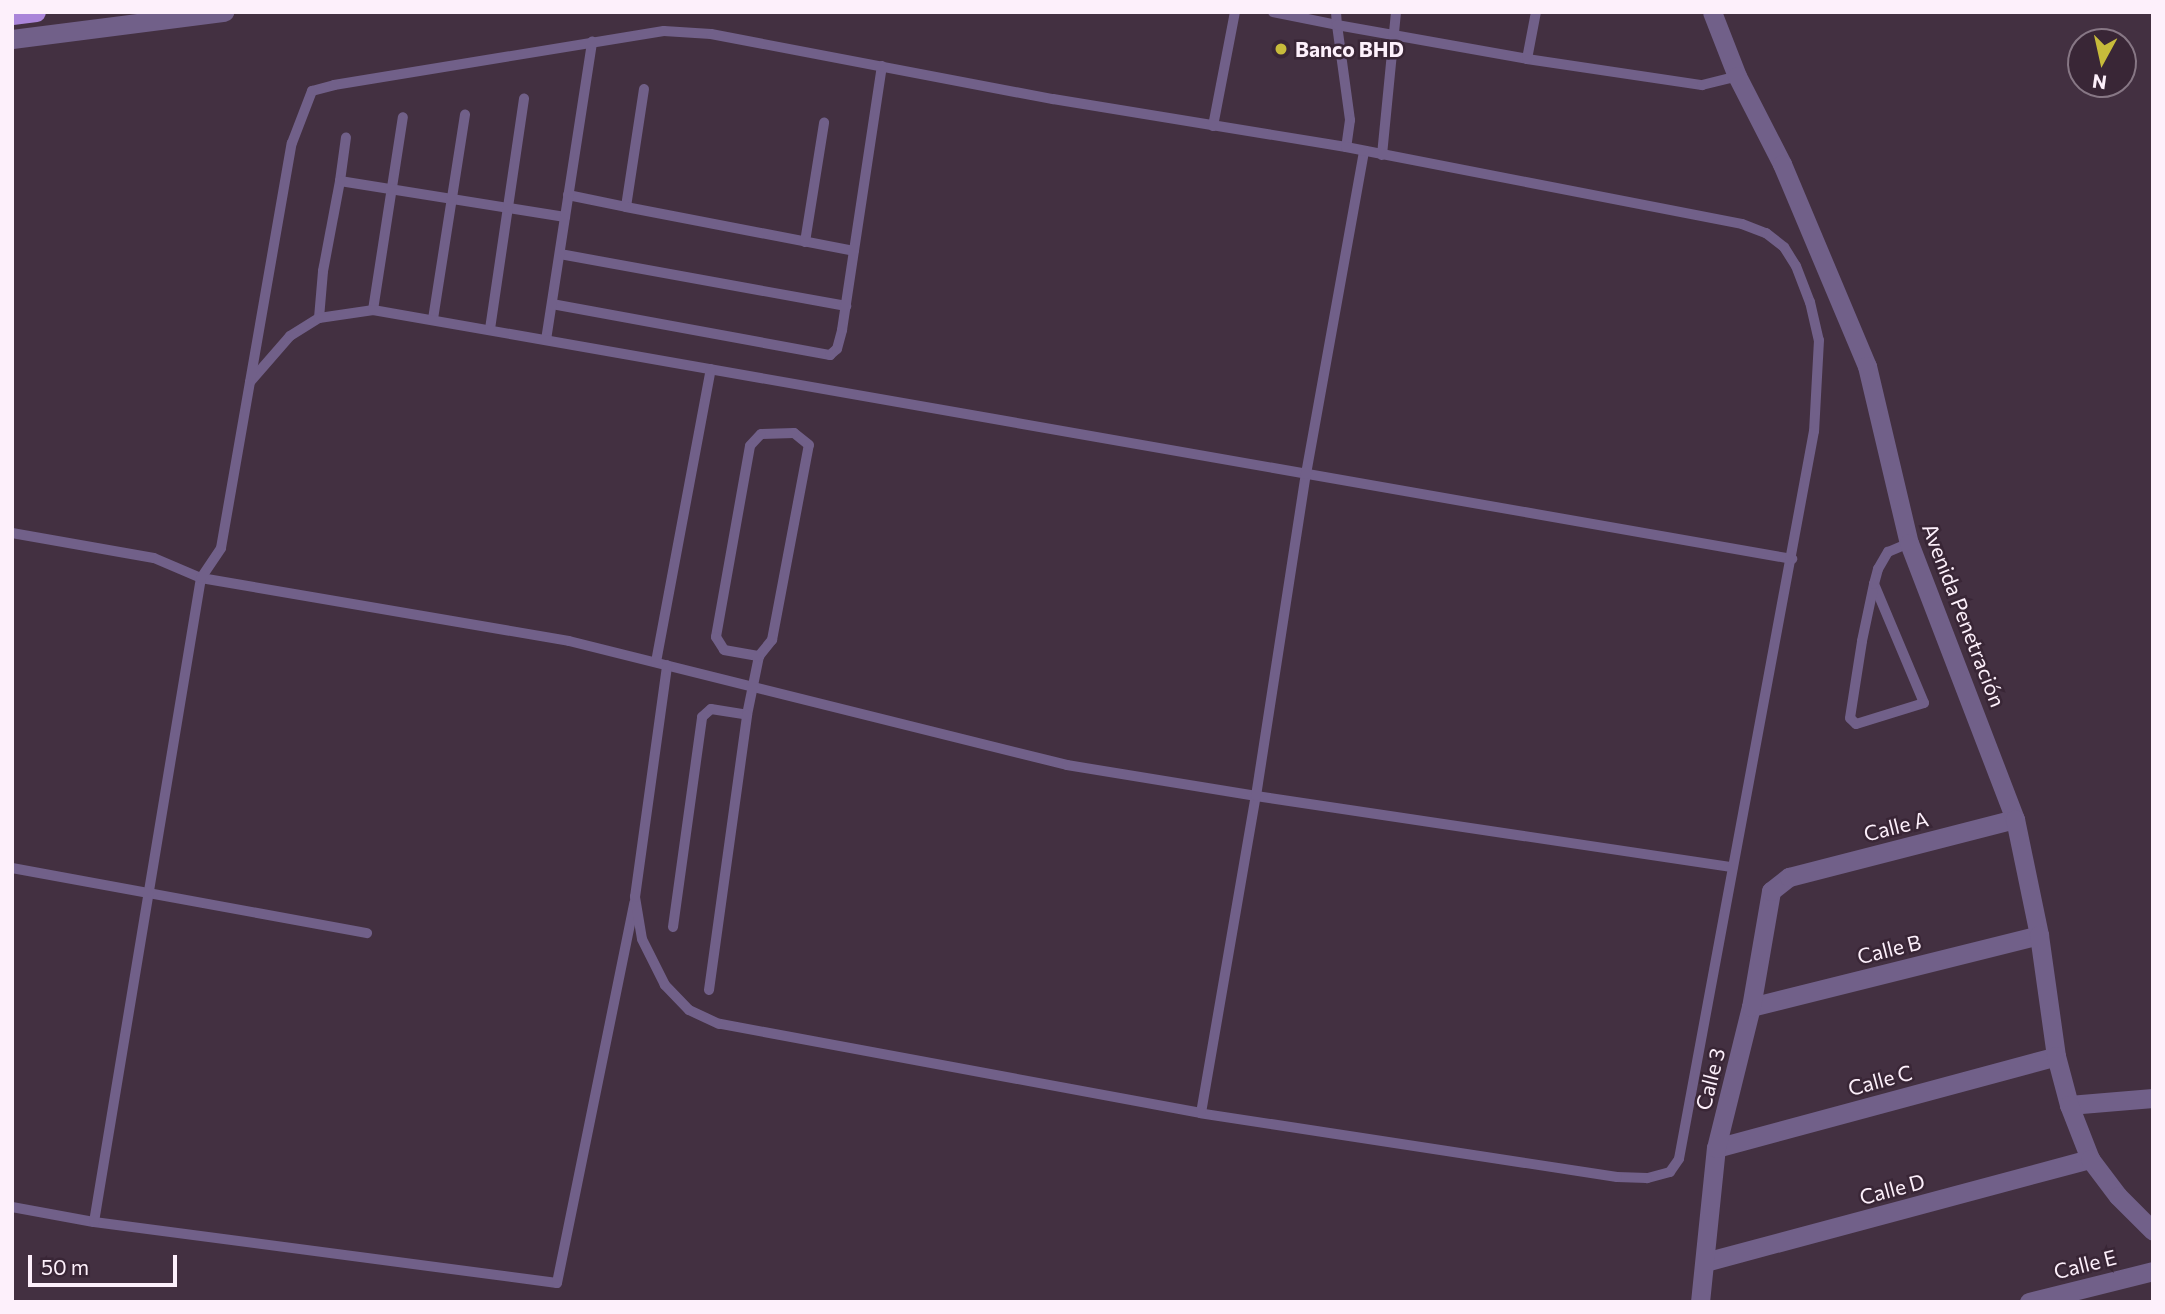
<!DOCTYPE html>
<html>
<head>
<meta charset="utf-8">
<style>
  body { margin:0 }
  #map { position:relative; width:2165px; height:1314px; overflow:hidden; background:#433041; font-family:Commissioner,sans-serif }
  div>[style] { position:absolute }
  .service>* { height:10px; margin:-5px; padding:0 5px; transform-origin:5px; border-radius:5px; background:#716089 }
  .minor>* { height:19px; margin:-9.5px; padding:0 9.5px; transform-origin:9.5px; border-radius:9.5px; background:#716089 }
  .tertiary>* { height:19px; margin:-9.5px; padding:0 9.5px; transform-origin:9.5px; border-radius:9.5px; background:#716089 }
  .primary>* { height:19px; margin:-9.5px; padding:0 9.5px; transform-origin:9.5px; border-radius:9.5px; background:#aa85d9 }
  .dots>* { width:19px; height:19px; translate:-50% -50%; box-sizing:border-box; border:4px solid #392636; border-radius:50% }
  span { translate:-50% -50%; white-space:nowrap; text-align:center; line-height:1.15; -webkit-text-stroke:5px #392636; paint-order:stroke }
  .poi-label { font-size:21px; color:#fdf0fb; font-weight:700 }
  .left { translate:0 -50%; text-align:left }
  .street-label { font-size:21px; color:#fdf0fb }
  .frame { position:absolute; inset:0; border:14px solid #fdf0fb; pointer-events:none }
  .north { position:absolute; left:2067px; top:28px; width:70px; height:70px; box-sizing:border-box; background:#392636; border:2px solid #877785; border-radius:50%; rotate:188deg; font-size:19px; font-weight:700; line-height:28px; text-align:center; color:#fdf0fb }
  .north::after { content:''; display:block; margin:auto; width:24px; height:32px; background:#c7bb3b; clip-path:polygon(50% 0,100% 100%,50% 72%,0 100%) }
  .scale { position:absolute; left:28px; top:1255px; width:149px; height:32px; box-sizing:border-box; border:4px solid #fdf0fb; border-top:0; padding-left:9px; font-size:21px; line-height:24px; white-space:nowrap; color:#fdf0fb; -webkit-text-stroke:5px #392636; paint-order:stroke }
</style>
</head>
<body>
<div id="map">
  <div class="service">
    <i style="left:1273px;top:12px;width:65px;rotate:11.5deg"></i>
    <i style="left:1337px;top:25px;width:96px;rotate:82.2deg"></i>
    <i style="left:1350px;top:120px;width:27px;rotate:98deg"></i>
    <i style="left:1336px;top:12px;width:13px;rotate:86deg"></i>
    <i style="left:1337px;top:25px;width:193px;rotate:10.1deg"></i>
    <i style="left:1527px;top:59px;width:177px;rotate:8.5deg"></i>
    <i style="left:1702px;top:85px;width:36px;rotate:-14deg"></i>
    <i style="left:1527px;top:59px;width:48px;rotate:-79.2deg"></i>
    <i style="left:644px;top:89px;width:119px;rotate:98.7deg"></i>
    <i style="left:626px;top:207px;width:232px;rotate:10.9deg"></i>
    <i style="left:1213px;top:126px;width:116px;rotate:-79.1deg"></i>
    <i style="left:1382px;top:155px;width:144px;rotate:-84.4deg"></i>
    <i style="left:340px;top:181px;width:44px;rotate:-82.2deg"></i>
    <i style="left:568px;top:195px;width:59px;rotate:11.7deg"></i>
    <i style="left:805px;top:242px;width:121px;rotate:-80.9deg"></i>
    <i style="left:560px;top:254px;width:291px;rotate:10.3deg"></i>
    <i style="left:552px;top:304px;width:283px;rotate:10.4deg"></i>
    <i style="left:830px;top:355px;width:9px;rotate:-41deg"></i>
    <i style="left:837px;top:349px;width:20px;rotate:-75deg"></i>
    <i style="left:842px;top:330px;width:267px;rotate:-81.4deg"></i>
    <i style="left:373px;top:310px;width:195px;rotate:-81.2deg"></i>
    <i style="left:319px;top:318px;width:47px;rotate:-85.1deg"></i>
    <i style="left:323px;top:271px;width:92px;rotate:-79.3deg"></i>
    <i style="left:340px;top:181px;width:228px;rotate:9.1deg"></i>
    <i style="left:433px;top:319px;width:207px;rotate:-81.1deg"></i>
    <i style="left:490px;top:329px;width:233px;rotate:-81.6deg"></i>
    <i style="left:546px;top:340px;width:302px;rotate:-81.2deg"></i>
    <i style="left:250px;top:382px;width:61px;rotate:-49deg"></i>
    <i style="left:290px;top:336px;width:34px;rotate:-32deg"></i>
    <i style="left:319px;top:318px;width:55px;rotate:-8.4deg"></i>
    <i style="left:373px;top:310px;width:1441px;rotate:9.95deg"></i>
    <i style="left:12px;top:533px;width:144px;rotate:10deg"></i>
    <i style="left:154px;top:558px;width:51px;rotate:23.1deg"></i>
    <i style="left:201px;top:578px;width:373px;rotate:9.7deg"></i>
    <i style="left:569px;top:641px;width:513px;rotate:13.98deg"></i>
    <i style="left:1067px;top:765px;width:192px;rotate:9.3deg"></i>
    <i style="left:1256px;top:796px;width:481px;rotate:8.5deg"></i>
    <i style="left:1874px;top:584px;width:129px;rotate:67.2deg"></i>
    <i style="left:1924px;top:703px;width:71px;rotate:162.8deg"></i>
    <i style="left:1856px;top:724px;width:8px;rotate:-135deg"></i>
    <i style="left:1850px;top:718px;width:78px;rotate:-81.1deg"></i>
    <i style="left:1862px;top:641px;width:58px;rotate:-78.1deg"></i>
    <i style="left:1874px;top:584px;width:16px;rotate:-75deg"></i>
    <i style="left:1878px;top:569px;width:20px;rotate:-60deg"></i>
    <i style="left:1888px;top:552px;width:23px;rotate:-23deg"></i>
    <i style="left:656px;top:662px;width:298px;rotate:-79.4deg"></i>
    <i style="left:12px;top:868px;width:361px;rotate:10.4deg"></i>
    <i style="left:673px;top:927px;width:212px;rotate:-82.1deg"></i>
    <i style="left:702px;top:717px;width:12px;rotate:-42deg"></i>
    <i style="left:711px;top:709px;width:36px;rotate:9deg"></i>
    <i style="left:747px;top:715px;width:60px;rotate:-78.5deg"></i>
    <i style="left:759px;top:656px;width:21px;rotate:-51deg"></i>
    <i style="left:772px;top:640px;width:198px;rotate:-79.3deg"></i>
    <i style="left:809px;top:445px;width:19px;rotate:-141deg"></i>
    <i style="left:794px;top:433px;width:33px;rotate:178deg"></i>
    <i style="left:761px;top:434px;width:16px;rotate:133deg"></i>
    <i style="left:750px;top:446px;width:194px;rotate:100.1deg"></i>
    <i style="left:716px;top:637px;width:15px;rotate:58deg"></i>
    <i style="left:724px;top:650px;width:36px;rotate:10deg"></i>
    <i style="left:709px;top:990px;width:278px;rotate:-82.1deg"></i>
    <i style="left:1201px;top:1113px;width:322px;rotate:-80.2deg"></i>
    <i style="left:1256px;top:796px;width:326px;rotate:-81.2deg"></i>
    <i style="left:1306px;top:474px;width:328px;rotate:-79.8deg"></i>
    <i style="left:12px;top:1207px;width:83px;rotate:10.4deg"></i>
    <i style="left:94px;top:1222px;width:467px;rotate:7.5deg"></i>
    <i style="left:557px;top:1283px;width:388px;rotate:-78.5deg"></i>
    <i style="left:94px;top:1222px;width:653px;rotate:-80.57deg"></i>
    <i style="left:201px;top:578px;width:36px;rotate:-56deg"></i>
    <i style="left:221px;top:548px;width:411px;rotate:-80.1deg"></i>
    <i style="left:292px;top:143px;width:56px;rotate:-69deg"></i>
    <i style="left:312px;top:91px;width:23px;rotate:-15deg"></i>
    <i style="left:334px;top:85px;width:334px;rotate:-9.3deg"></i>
    <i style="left:664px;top:31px;width:47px;rotate:3.7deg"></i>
    <i style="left:711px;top:34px;width:348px;rotate:10.8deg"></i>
    <i style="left:1053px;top:99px;width:297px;rotate:9.3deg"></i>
    <i style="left:1346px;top:147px;width:403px;rotate:11deg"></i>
    <i style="left:1742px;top:224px;width:26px;rotate:21deg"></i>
    <i style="left:1766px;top:233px;width:23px;rotate:38deg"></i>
    <i style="left:1784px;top:247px;width:22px;rotate:58deg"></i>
    <i style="left:1796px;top:266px;width:39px;rotate:69deg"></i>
    <i style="left:1810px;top:302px;width:39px;rotate:77deg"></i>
    <i style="left:1819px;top:340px;width:91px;rotate:93.1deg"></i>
    <i style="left:1814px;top:431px;width:740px;rotate:100.51deg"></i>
    <i style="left:1679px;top:1159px;width:16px;rotate:125deg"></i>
    <i style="left:1670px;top:1172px;width:24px;rotate:165deg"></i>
    <i style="left:1647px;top:1178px;width:30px;rotate:-178deg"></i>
    <i style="left:1617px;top:1177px;width:421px;rotate:-171.3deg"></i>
    <i style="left:1201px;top:1113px;width:490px;rotate:-169.5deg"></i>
    <i style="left:719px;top:1024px;width:33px;rotate:-155deg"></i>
    <i style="left:689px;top:1010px;width:35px;rotate:-134deg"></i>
    <i style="left:665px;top:985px;width:51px;rotate:-116.6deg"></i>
    <i style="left:642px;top:939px;width:43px;rotate:-99.5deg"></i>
    <i style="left:635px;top:897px;width:234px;rotate:-82.1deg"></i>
  </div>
  <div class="minor">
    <i style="left:1751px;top:1007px;width:297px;rotate:-14deg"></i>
    <i style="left:2069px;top:1105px;width:84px;rotate:-4.8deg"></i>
    <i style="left:1716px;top:1148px;width:352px;rotate:-15.1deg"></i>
    <i style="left:1705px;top:1262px;width:399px;rotate:-15deg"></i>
    <i style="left:1700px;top:1302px;width:155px;rotate:-84.1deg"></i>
    <i style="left:1716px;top:1148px;width:145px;rotate:-76.1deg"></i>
    <i style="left:1751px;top:1007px;width:118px;rotate:-80.2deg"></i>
    <i style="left:1771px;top:891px;width:23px;rotate:-38deg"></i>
    <i style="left:1789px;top:877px;width:233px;rotate:-14.4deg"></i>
    <i style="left:2029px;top:1302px;width:128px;rotate:-14deg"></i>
  </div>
  <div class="tertiary">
    <i style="left:1712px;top:12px;width:69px;rotate:68.7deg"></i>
    <i style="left:1737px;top:76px;width:99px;rotate:62.9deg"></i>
    <i style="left:1782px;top:164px;width:219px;rotate:67.2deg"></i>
    <i style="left:1867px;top:366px;width:182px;rotate:76.7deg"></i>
    <i style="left:1909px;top:543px;width:296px;rotate:69deg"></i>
    <i style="left:2015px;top:819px;width:118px;rotate:78.3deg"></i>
    <i style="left:2039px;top:935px;width:122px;rotate:82deg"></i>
    <i style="left:2056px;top:1056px;width:51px;rotate:75.1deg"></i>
    <i style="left:2069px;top:1105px;width:58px;rotate:68.7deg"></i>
    <i style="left:2090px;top:1159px;width:46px;rotate:52.9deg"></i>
    <i style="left:2118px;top:1196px;width:49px;rotate:45deg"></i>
    <i style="left:12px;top:39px;width:214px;rotate:-7.3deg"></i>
  </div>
  <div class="primary">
    <i style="left:12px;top:15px;width:24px;rotate:-7deg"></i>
  </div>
  <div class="dots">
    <i style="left:1281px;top:49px;background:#c7bb3b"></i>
  </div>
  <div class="poi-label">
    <span class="left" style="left:1295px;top:49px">Banco BHD</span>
  </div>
  <div class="street-label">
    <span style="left:1964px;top:615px;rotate:69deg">Avenida Penetración</span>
    <span style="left:1896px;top:826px;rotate:-14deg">Calle A</span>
    <span style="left:1889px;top:949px;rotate:-14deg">Calle B</span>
    <span style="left:1710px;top:1079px;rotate:-76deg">Calle 3</span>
    <span style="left:1880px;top:1080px;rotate:-15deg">Calle C</span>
    <span style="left:1892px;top:1189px;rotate:-15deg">Calle D</span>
    <span style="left:2085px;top:1264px;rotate:-14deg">Calle E</span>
  </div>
  <div class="frame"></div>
  <div class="north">N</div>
  <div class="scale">50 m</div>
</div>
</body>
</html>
